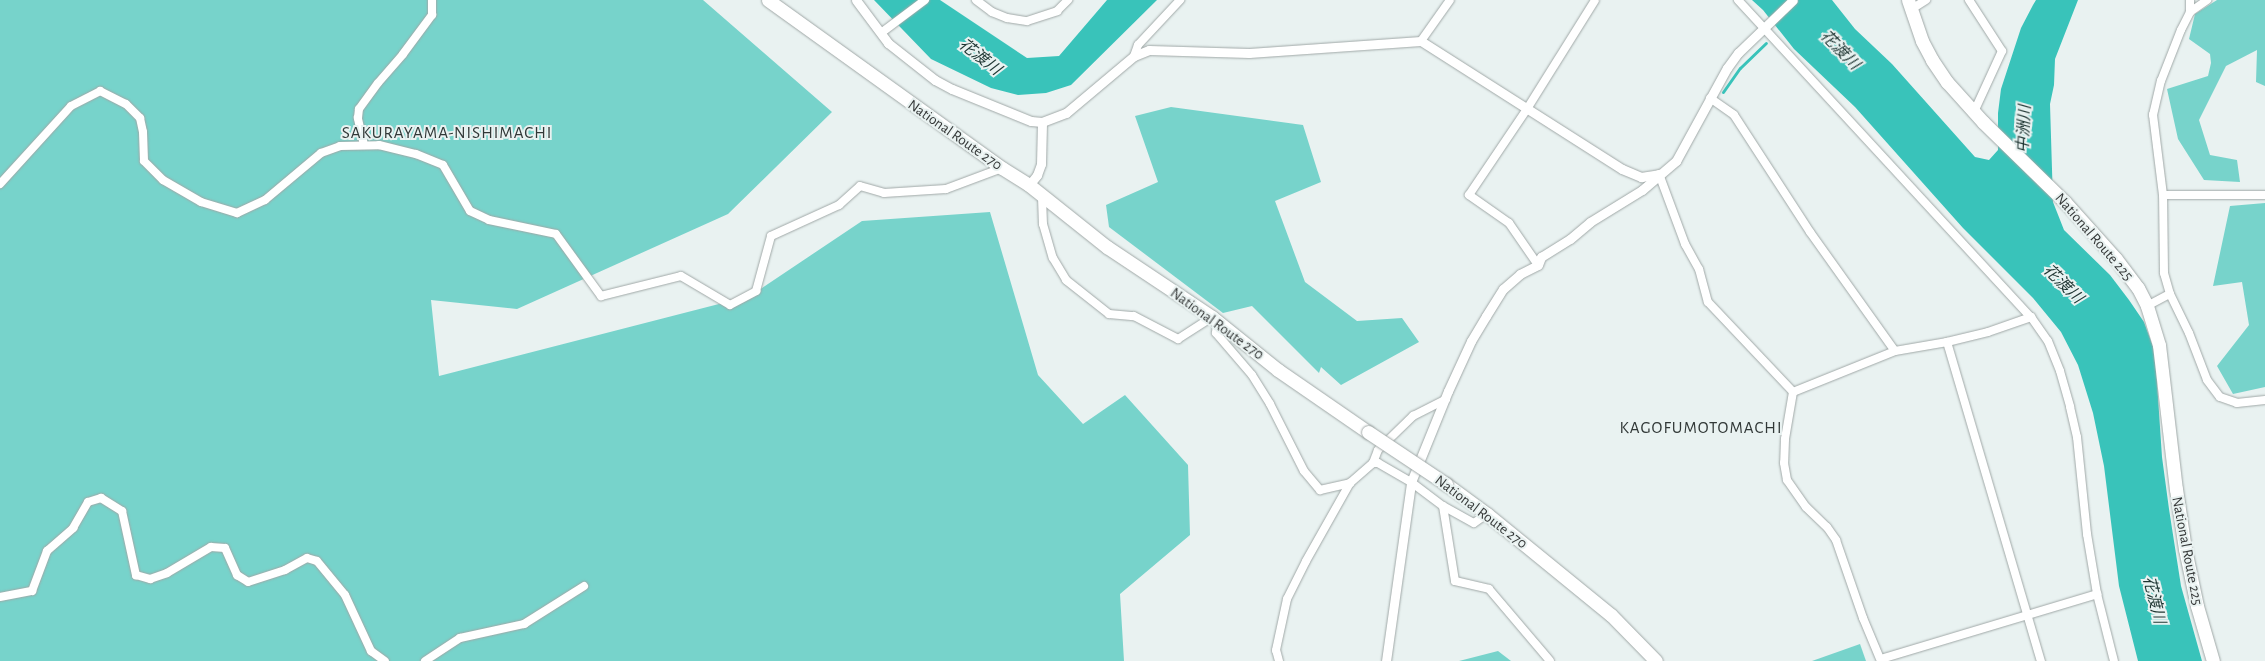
<!DOCTYPE html>
<html>
<head>
<meta charset="utf-8">
<style>
  body { margin:0 }
  #map { position:relative; width:2265px; height:661px; overflow:hidden; background:#e9f2f1; font-family:"Alegreya Sans","Noto Sans JP",sans-serif }
  div>[style] { position:absolute }
  .green>* { inset:0; background:#77d3cb }
  .water>* { inset:0; background:#39c3ba }
  .stream>* { height:3px; margin:-1.5px; padding:0 1.5px; transform-origin:1.5px; border-radius:1.5px; background:#39c3ba }
  .roads { filter:drop-shadow(0 0 1px #a0a8a7) drop-shadow(0 0 1px #a0a8a7) }
  .minor>* { height:8px; margin:-4px; padding:0 4px; transform-origin:4px; border-radius:4px; background:#fff }
  .tertiary>* { height:9px; margin:-4.5px; padding:0 4.5px; transform-origin:4.5px; border-radius:4.5px; background:#fff }
  .trunk>* { height:13px; margin:-6.5px; padding:0 6.5px; transform-origin:6.5px; border-radius:6.5px; background:#fff }
  .bridges { filter:drop-shadow(0 0 1px #a0a8a7) drop-shadow(0 0 1px #a0a8a7) }
  .trunk-bridge>* { height:13px; margin:-6.5px; padding:0 6.5px; transform-origin:6.5px; border-radius:6.5px; background:#fff }
  span { translate:-50% -50%; white-space:nowrap; text-align:center; line-height:1.15; -webkit-text-stroke:4px #e9f2f1; paint-order:stroke }
  .street-label { font-size:15px; color:#353838 }
  .water-label { font-size:16px; color:#1d3431; font-style:italic }
  .quarter-label { font-size:17px; color:#313837; letter-spacing:1px }
</style>
</head>
<body>
<div id="map">
  <div class="green">
    <i style="clip-path:polygon(0 0,703px 0,832px 112px,728px 214px,517px 309px,431px 300px,439px 376px,750px 296px,862px 221px,990px 212px,1038px 375px,1083px 424px,1125px 395px,1188px 465px,1190px 535px,1120px 594px,1124px 661px,0 661px)"></i>
    <i style="clip-path:polygon(2217px 0,2265px 0,2265px 86px,2256px 82px,2257px 50px,2226px 66px,2199px 120px,2210px 155px,2237px 160px,2240px 182px,2204px 180px,2178px 139px,2167px 89px,2208px 76px,2211px 63px,2210px 54px,2189px 39px,2195px 14px)"></i>
    <i style="clip-path:polygon(1171px 107px,1303px 125px,1321px 182px,1275px 201px,1305px 282px,1357px 321px,1402px 318px,1419px 342px,1341px 385px,1321px 367px,1319px 373px,1252px 306px,1223px 313px,1109px 227px,1106px 205px,1158px 182px,1135px 116px)"></i>
    <i style="clip-path:polygon(2265px 203px,2265px 387px,2233px 394px,2217px 366px,2249px 325px,2242px 282px,2213px 286px,2230px 206px)"></i>
    <i style="clip-path:polygon(1860px 644px,1866px 661px,1812px 661px)"></i>
    <i style="clip-path:polygon(1498px 651px,1511px 661px,1459px 661px)"></i>
  </div>
  <div class="water">
    <i style="clip-path:polygon(874px 0,940px 0,1027px 58px,1059px 56px,1107px 0,1157px 0,1071px 85px,1046px 93px,1018px 95px,991px 88px,931px 59px)"></i>
    <i style="clip-path:polygon(1752px 0,1832px 0,1855px 29px,1892px 64px,1975px 157px,1989px 160px,1998px 150px,1998px 113px,2001px 89px,2021px 28px,2033px 5px,2036px 0,2078px 0,2055px 59px,2054px 85px,2050px 104px,2053px 202px,2064px 230px,2110px 275px,2129px 300px,2144px 322px,2155px 352px,2162px 457px,2169px 509px,2181px 586px,2202px 661px,2138px 661px,2119px 586px,2104px 466px,2093px 413px,2078px 365px,2061px 332px,2033px 298px,1963px 228px,1855px 107px,1794px 49px,1763px 10px)"></i>
  </div>
  <div class="stream">
    <i style="left:1723px;top:92px;width:29px;rotate:-55deg"></i>
    <i style="left:1740px;top:68px;width:36px;rotate:-44deg"></i>
  </div>
  <div class="roads">
    <div class="minor">
      <i style="left:976px;top:0;width:20px;rotate:37deg"></i>
      <i style="left:992px;top:12px;width:16px;rotate:22deg"></i>
      <i style="left:1007px;top:18px;width:20px;rotate:9deg"></i>
      <i style="left:1027px;top:21px;width:32px;rotate:-18deg"></i>
      <i style="left:1057px;top:11px;width:16px;rotate:-45deg"></i>
      <i style="left:1738px;top:0;width:432px;rotate:47.3deg"></i>
      <i style="left:1969px;top:0;width:61px;rotate:57.1deg"></i>
      <i style="left:2002px;top:51px;width:67px;rotate:114.7deg"></i>
      <i style="left:2190px;top:0;width:12px;rotate:90deg"></i>
      <i style="left:1910px;top:10px;width:19px;rotate:-32deg"></i>
      <i style="left:881px;top:33px;width:55px;rotate:-36.9deg"></i>
      <i style="left:1421px;top:41px;width:50px;rotate:-54.7deg"></i>
      <i style="left:1134px;top:56px;width:12px;rotate:-70deg"></i>
      <i style="left:1138px;top:45px;width:62px;rotate:-47deg"></i>
      <i style="left:1710px;top:98px;width:29px;rotate:35deg"></i>
      <i style="left:1734px;top:115px;width:140px;rotate:57deg"></i>
      <i style="left:1810px;top:232px;width:146px;rotate:54.5deg"></i>
      <i style="left:364px;top:145px;width:28px;rotate:-103deg"></i>
      <i style="left:358px;top:118px;width:9px;rotate:-84deg"></i>
      <i style="left:359px;top:109px;width:32px;rotate:-54deg"></i>
      <i style="left:378px;top:83px;width:38px;rotate:-49deg"></i>
      <i style="left:403px;top:54px;width:49px;rotate:-53.4deg"></i>
      <i style="left:432px;top:15px;width:15px;rotate:-90deg"></i>
      <i style="left:1659px;top:174px;width:75px;rotate:69.6deg"></i>
      <i style="left:1685px;top:244px;width:29px;rotate:61deg"></i>
      <i style="left:1699px;top:269px;width:34px;rotate:75deg"></i>
      <i style="left:1708px;top:302px;width:124px;rotate:46.6deg"></i>
      <i style="left:1793px;top:392px;width:48px;rotate:99.7deg"></i>
      <i style="left:1785px;top:439px;width:24px;rotate:92deg"></i>
      <i style="left:1784px;top:463px;width:17px;rotate:80deg"></i>
      <i style="left:1787px;top:480px;width:33px;rotate:55deg"></i>
      <i style="left:1806px;top:507px;width:29px;rotate:44deg"></i>
      <i style="left:1827px;top:527px;width:16px;rotate:55deg"></i>
      <i style="left:1836px;top:540px;width:83px;rotate:70.9deg"></i>
      <i style="left:1863px;top:618px;width:47px;rotate:67.3deg"></i>
      <i style="left:0;top:184px;width:105px;rotate:-47.7deg"></i>
      <i style="left:71px;top:106px;width:33px;rotate:-27deg"></i>
      <i style="left:100px;top:91px;width:29px;rotate:27deg"></i>
      <i style="left:126px;top:104px;width:20px;rotate:45deg"></i>
      <i style="left:140px;top:118px;width:14px;rotate:78deg"></i>
      <i style="left:143px;top:132px;width:29px;rotate:88deg"></i>
      <i style="left:144px;top:161px;width:27px;rotate:45deg"></i>
      <i style="left:163px;top:180px;width:44px;rotate:30.1deg"></i>
      <i style="left:201px;top:202px;width:38px;rotate:17deg"></i>
      <i style="left:237px;top:213px;width:31px;rotate:-25deg"></i>
      <i style="left:265px;top:200px;width:73px;rotate:-40deg"></i>
      <i style="left:321px;top:153px;width:20px;rotate:-20deg"></i>
      <i style="left:340px;top:146px;width:39px;rotate:-1deg"></i>
      <i style="left:379px;top:145px;width:38px;rotate:14deg"></i>
      <i style="left:416px;top:154px;width:29px;rotate:22deg"></i>
      <i style="left:443px;top:165px;width:53px;rotate:59.6deg"></i>
      <i style="left:470px;top:211px;width:21px;rotate:25deg"></i>
      <i style="left:489px;top:220px;width:68px;rotate:11.8deg"></i>
      <i style="left:556px;top:234px;width:77px;rotate:54deg"></i>
      <i style="left:601px;top:296px;width:82px;rotate:-14deg"></i>
      <i style="left:681px;top:276px;width:57px;rotate:30.6deg"></i>
      <i style="left:730px;top:305px;width:30px;rotate:-28deg"></i>
      <i style="left:756px;top:291px;width:57px;rotate:-74.7deg"></i>
      <i style="left:771px;top:236px;width:75px;rotate:-24.5deg"></i>
      <i style="left:839px;top:205px;width:28px;rotate:-42deg"></i>
      <i style="left:860px;top:186px;width:25px;rotate:16deg"></i>
      <i style="left:884px;top:193px;width:62px;rotate:-3.7deg"></i>
      <i style="left:946px;top:189px;width:60px;rotate:-20.6deg"></i>
      <i style="left:2163px;top:195px;width:102px"></i>
      <i style="left:1042px;top:197px;width:27px;rotate:88deg"></i>
      <i style="left:1043px;top:224px;width:35px;rotate:74deg"></i>
      <i style="left:1053px;top:258px;width:26px;rotate:59deg"></i>
      <i style="left:1066px;top:280px;width:55px;rotate:38.3deg"></i>
      <i style="left:1109px;top:314px;width:25px;rotate:5deg"></i>
      <i style="left:1134px;top:316px;width:50px;rotate:27.6deg"></i>
      <i style="left:1178px;top:339px;width:40px;rotate:-32.9deg"></i>
      <i style="left:1538px;top:265px;width:51px;rotate:-124.6deg"></i>
      <i style="left:1509px;top:223px;width:49px;rotate:-145deg"></i>
      <i style="left:1469px;top:195px;width:104px;rotate:-56deg"></i>
      <i style="left:1527px;top:109px;width:128px;rotate:-58deg"></i>
      <i style="left:2170px;top:294px;width:43px;rotate:64deg"></i>
      <i style="left:2189px;top:333px;width:50px;rotate:69deg"></i>
      <i style="left:2207px;top:380px;width:21px;rotate:53deg"></i>
      <i style="left:2220px;top:397px;width:18px;rotate:19deg"></i>
      <i style="left:2237px;top:403px;width:28px;rotate:-6deg"></i>
      <i style="left:2147px;top:306px;width:26px;rotate:-28deg"></i>
      <i style="left:2170px;top:294px;width:22px;rotate:-106deg"></i>
      <i style="left:2164px;top:273px;width:78px;rotate:-90.7deg"></i>
      <i style="left:2163px;top:195px;width:81px;rotate:-97.1deg"></i>
      <i style="left:2153px;top:115px;width:35px;rotate:-77deg"></i>
      <i style="left:2161px;top:81px;width:55px;rotate:-68.6deg"></i>
      <i style="left:2181px;top:30px;width:20px;rotate:-63deg"></i>
      <i style="left:2190px;top:12px;width:21px;rotate:-35deg"></i>
      <i style="left:1217px;top:322px;width:11px;rotate:95deg"></i>
      <i style="left:1216px;top:333px;width:55px;rotate:49.4deg"></i>
      <i style="left:1252px;top:375px;width:34px;rotate:58deg"></i>
      <i style="left:1270px;top:404px;width:75px;rotate:63.1deg"></i>
      <i style="left:1304px;top:471px;width:25px;rotate:50deg"></i>
      <i style="left:1320px;top:490px;width:31px;rotate:-13deg"></i>
      <i style="left:1947px;top:342px;width:333px;rotate:73.6deg"></i>
      <i style="left:1793px;top:392px;width:110px;rotate:-21.9deg"></i>
      <i style="left:1895px;top:351px;width:53px;rotate:-9.8deg"></i>
      <i style="left:1947px;top:342px;width:42px;rotate:-13.7deg"></i>
      <i style="left:1988px;top:332px;width:46px;rotate:-19.2deg"></i>
      <i style="left:2031px;top:317px;width:29px;rotate:55deg"></i>
      <i style="left:2048px;top:341px;width:32px;rotate:68deg"></i>
      <i style="left:2060px;top:371px;width:37px;rotate:74deg"></i>
      <i style="left:2070px;top:407px;width:31px;rotate:77deg"></i>
      <i style="left:2077px;top:437px;width:98px;rotate:84.1deg"></i>
      <i style="left:2087px;top:534px;width:61px;rotate:80.5deg"></i>
      <i style="left:2097px;top:594px;width:69px;rotate:75.8deg"></i>
      <i style="left:1373px;top:463px;width:14px;rotate:-69deg"></i>
      <i style="left:1378px;top:450px;width:49px;rotate:-44.2deg"></i>
      <i style="left:1413px;top:416px;width:37px;rotate:-27deg"></i>
      <i style="left:1443px;top:506px;width:76px;rotate:80.9deg"></i>
      <i style="left:1455px;top:581px;width:35px;rotate:13deg"></i>
      <i style="left:1489px;top:589px;width:94px;rotate:49.7deg"></i>
      <i style="left:0;top:597px;width:33px;rotate:-11deg"></i>
      <i style="left:32px;top:591px;width:43px;rotate:-69.4deg"></i>
      <i style="left:47px;top:551px;width:35px;rotate:-41deg"></i>
      <i style="left:73px;top:528px;width:30px;rotate:-60deg"></i>
      <i style="left:88px;top:502px;width:14px;rotate:-17deg"></i>
      <i style="left:101px;top:498px;width:25px;rotate:32deg"></i>
      <i style="left:122px;top:511px;width:66px;rotate:77.7deg"></i>
      <i style="left:136px;top:575px;width:15px;rotate:16deg"></i>
      <i style="left:150px;top:579px;width:18px;rotate:-19deg"></i>
      <i style="left:167px;top:573px;width:51px;rotate:-30.6deg"></i>
      <i style="left:211px;top:547px;width:14px;rotate:4deg"></i>
      <i style="left:225px;top:548px;width:30px;rotate:66deg"></i>
      <i style="left:237px;top:575px;width:13px;rotate:32deg"></i>
      <i style="left:248px;top:582px;width:39px;rotate:-18deg"></i>
      <i style="left:285px;top:570px;width:25px;rotate:-29deg"></i>
      <i style="left:307px;top:558px;width:10px;rotate:17deg"></i>
      <i style="left:317px;top:561px;width:44px;rotate:50.5deg"></i>
      <i style="left:345px;top:595px;width:62px;rotate:65.1deg"></i>
      <i style="left:371px;top:651px;width:17px;rotate:36deg"></i>
      <i style="left:1881px;top:659px;width:226px;rotate:-16.7deg"></i>
      <i style="left:425px;top:661px;width:42px;rotate:-33.3deg"></i>
      <i style="left:460px;top:638px;width:66px;rotate:-12.3deg"></i>
      <i style="left:524px;top:624px;width:71px;rotate:-32.3deg"></i>
      <i style="left:1279px;top:661px;width:11px;rotate:-105deg"></i>
      <i style="left:1276px;top:650px;width:52px;rotate:-77.8deg"></i>
      <i style="left:1287px;top:599px;width:42px;rotate:-63.4deg"></i>
      <i style="left:1306px;top:561px;width:90px;rotate:-60.6deg"></i>
      <i style="left:1350px;top:483px;width:30px;rotate:-41deg"></i>
      <i style="left:1373px;top:463px;width:5px"></i>
      <i style="left:1378px;top:463px;width:38px;rotate:30deg"></i>
      <i style="left:1411px;top:482px;width:40px;rotate:37deg"></i>
      <i style="left:1443px;top:506px;width:35px;rotate:29deg"></i>
      <i style="left:1474px;top:523px;width:16px;rotate:-35deg"></i>
    </div>
    <div class="tertiary">
      <i style="left:856px;top:0;width:54px;rotate:53.3deg"></i>
      <i style="left:888px;top:43px;width:60px;rotate:38.2deg"></i>
      <i style="left:935px;top:80px;width:19px;rotate:28deg"></i>
      <i style="left:952px;top:89px;width:85px;rotate:22.1deg"></i>
      <i style="left:1031px;top:121px;width:11px;rotate:5deg"></i>
      <i style="left:1042px;top:122px;width:26px;rotate:-21deg"></i>
      <i style="left:1066px;top:113px;width:89px;rotate:-40deg"></i>
      <i style="left:1134px;top:56px;width:16px;rotate:-22deg"></i>
      <i style="left:1149px;top:50px;width:100px;rotate:1.7deg"></i>
      <i style="left:1249px;top:53px;width:172px;rotate:-4deg"></i>
      <i style="left:1421px;top:41px;width:238px;rotate:32.5deg"></i>
      <i style="left:1622px;top:169px;width:21px;rotate:23deg"></i>
      <i style="left:1641px;top:177px;width:18px;rotate:-9deg"></i>
      <i style="left:1029px;top:185px;width:13px;rotate:-51deg"></i>
      <i style="left:1037px;top:175px;width:12px;rotate:-70deg"></i>
      <i style="left:1041px;top:164px;width:42px;rotate:-88.6deg"></i>
      <i style="left:1386px;top:661px;width:181px;rotate:-82deg"></i>
      <i style="left:1411px;top:482px;width:98px;rotate:-67.9deg"></i>
      <i style="left:1448px;top:391px;width:55px;rotate:-65.3deg"></i>
      <i style="left:1471px;top:341px;width:29px;rotate:-59deg"></i>
      <i style="left:1486px;top:316px;width:32px;rotate:-58deg"></i>
      <i style="left:1503px;top:289px;width:23px;rotate:-41deg"></i>
      <i style="left:1520px;top:274px;width:20px;rotate:-27deg"></i>
      <i style="left:1538px;top:265px;width:9px;rotate:-69deg"></i>
      <i style="left:1541px;top:257px;width:34px;rotate:-32deg"></i>
      <i style="left:1570px;top:239px;width:26px;rotate:-40deg"></i>
      <i style="left:1590px;top:222px;width:61px;rotate:-31.6deg"></i>
      <i style="left:1642px;top:190px;width:45px;rotate:-40.5deg"></i>
      <i style="left:1676px;top:161px;width:106px;rotate:-61.3deg"></i>
      <i style="left:1727px;top:68px;width:19px;rotate:-54deg"></i>
      <i style="left:1738px;top:53px;width:76px;rotate:-43.9deg"></i>
    </div>
    <div class="trunk">
      <i style="left:768px;top:0;width:288px;rotate:35.7deg"></i>
      <i style="left:1002px;top:168px;width:32px;rotate:32deg"></i>
      <i style="left:1029px;top:185px;width:100px;rotate:38.5deg"></i>
      <i style="left:1107px;top:247px;width:126px;rotate:33.7deg"></i>
      <i style="left:1212px;top:317px;width:85px;rotate:38.8deg"></i>
      <i style="left:1278px;top:370px;width:109px;rotate:34.6deg"></i>
      <i style="left:1908px;top:0;width:43px;rotate:71.1deg"></i>
      <i style="left:1922px;top:41px;width:21px;rotate:62deg"></i>
      <i style="left:1932px;top:60px;width:27px;rotate:56deg"></i>
      <i style="left:1947px;top:82px;width:54px;rotate:48deg"></i>
      <i style="left:1983px;top:122px;width:115px;rotate:44.3deg"></i>
      <i style="left:2065px;top:202px;width:76px;rotate:48.2deg"></i>
      <i style="left:2116px;top:259px;width:36px;rotate:53deg"></i>
      <i style="left:2138px;top:288px;width:20px;rotate:63deg"></i>
      <i style="left:2147px;top:306px;width:41px;rotate:72.9deg"></i>
      <i style="left:2159px;top:345px;width:145px;rotate:83.3deg"></i>
      <i style="left:2176px;top:489px;width:61px;rotate:81.5deg"></i>
      <i style="left:2185px;top:549px;width:58px;rotate:78.1deg"></i>
      <i style="left:2197px;top:606px;width:57px;rotate:73.8deg"></i>
      <i style="left:1446px;top:484px;width:51px;rotate:36.2deg"></i>
      <i style="left:1487px;top:514px;width:160px;rotate:39.2deg"></i>
      <i style="left:1611px;top:615px;width:64px;rotate:45.6deg"></i>
    </div>
  </div>
  <div class="bridges">
    <div class="trunk-bridge">
      <i style="left:1368px;top:432px;width:94px;rotate:33.7deg"></i>
    </div>
  </div>
  <div class="street-label">
    <span style="left:955px;top:135px;rotate:35deg">National Route 270</span>
    <span style="left:2094px;top:237px;rotate:49deg">National Route 225</span>
    <span style="left:1217px;top:324px;rotate:36deg">National Route 270</span>
    <span style="left:1481px;top:512px;rotate:37deg">National Route 270</span>
    <span style="left:2187px;top:551px;rotate:79deg">National Route 225</span>
  </div>
  <div class="water-label">
    <span style="left:1840px;top:50px;rotate:45deg">花渡川</span>
    <span style="left:980px;top:57px;rotate:38deg">花渡川</span>
    <span style="left:2024px;top:129px;rotate:-87deg">中洲川</span>
    <span style="left:2063px;top:284px;rotate:44deg">花渡川</span>
    <span style="left:2154px;top:600px;rotate:76deg">花渡川</span>
  </div>
  <div class="quarter-label">
    <span style="left:447px;top:133px">SAKURAYAMA-NISHIMACHI</span>
    <span style="left:1701px;top:428px">KAGOFUMOTOMACHI</span>
  </div>
</div>
</body>
</html>
